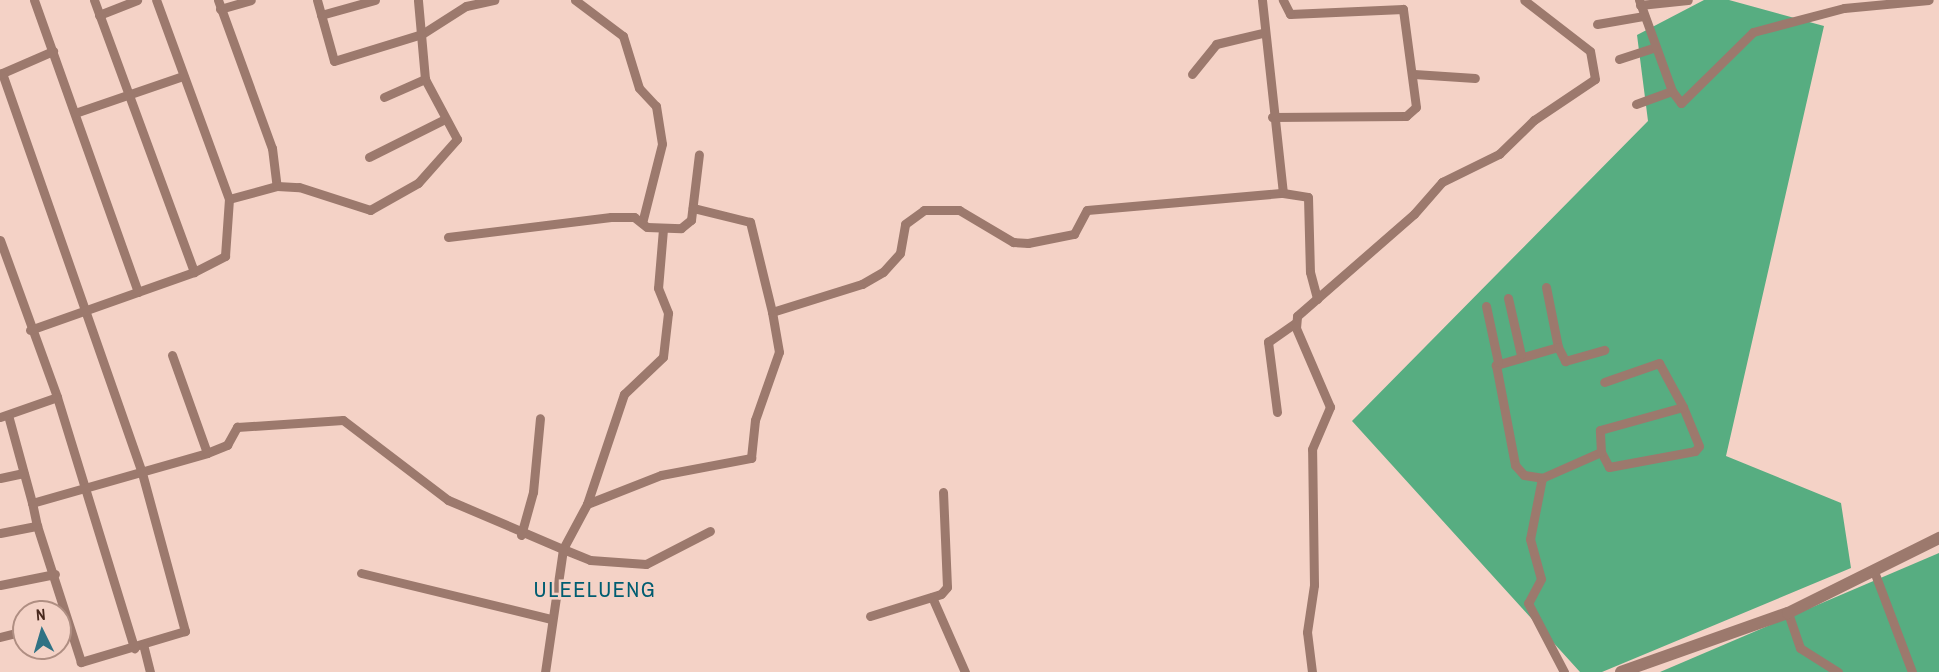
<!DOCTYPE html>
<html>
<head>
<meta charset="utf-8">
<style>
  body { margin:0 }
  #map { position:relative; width:1939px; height:672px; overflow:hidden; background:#f4d2c6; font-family:"Archivo Narrow",sans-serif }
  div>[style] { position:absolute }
  .forest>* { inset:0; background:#57ad81 }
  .minor>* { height:9px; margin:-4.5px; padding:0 4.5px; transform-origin:4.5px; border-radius:4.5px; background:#9c796d }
  .tertiary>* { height:12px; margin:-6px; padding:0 6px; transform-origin:6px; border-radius:6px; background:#9c796d }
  span { translate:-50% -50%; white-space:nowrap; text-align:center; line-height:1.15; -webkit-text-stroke:5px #f4d2c6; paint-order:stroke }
  .quarter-label { font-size:22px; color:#005d71; letter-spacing:1.5px }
  .north { position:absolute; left:12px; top:600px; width:60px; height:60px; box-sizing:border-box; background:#f4d2c6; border:2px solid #af8e82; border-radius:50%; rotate:355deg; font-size:16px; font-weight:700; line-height:24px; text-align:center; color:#48281d }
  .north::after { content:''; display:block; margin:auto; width:21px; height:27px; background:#307284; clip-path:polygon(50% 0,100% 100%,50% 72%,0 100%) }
</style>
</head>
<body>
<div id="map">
  <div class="forest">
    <i style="clip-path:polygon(1704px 0,1729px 0,1824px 26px,1726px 456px,1841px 503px,1851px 568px,1602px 672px,1580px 672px,1352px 421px,1648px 121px,1637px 35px)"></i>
    <i style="clip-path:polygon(1939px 553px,1939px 672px,1660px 672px)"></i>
  </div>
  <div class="minor">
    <i style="left:34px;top:0;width:310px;rotate:70.4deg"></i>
    <i style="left:94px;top:0;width:290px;rotate:69.8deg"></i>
    <i style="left:218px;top:0;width:158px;rotate:70deg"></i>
    <i style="left:272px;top:148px;width:38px;rotate:83deg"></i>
    <i style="left:317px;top:0;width:63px;rotate:74.4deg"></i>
    <i style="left:334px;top:61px;width:92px;rotate:-17.1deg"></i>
    <i style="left:422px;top:34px;width:52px;rotate:-32.5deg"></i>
    <i style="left:466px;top:6px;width:29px;rotate:-12deg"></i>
    <i style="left:575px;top:0;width:60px;rotate:36.9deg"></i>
    <i style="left:623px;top:36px;width:54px;rotate:72.9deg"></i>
    <i style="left:639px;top:88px;width:25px;rotate:47deg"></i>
    <i style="left:656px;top:106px;width:38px;rotate:81deg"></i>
    <i style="left:662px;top:144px;width:81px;rotate:104.2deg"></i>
    <i style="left:1262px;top:0;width:194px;rotate:83.8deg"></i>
    <i style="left:1640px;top:5px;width:48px;rotate:-5.9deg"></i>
    <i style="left:220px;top:9px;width:32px;rotate:-16deg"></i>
    <i style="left:99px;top:15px;width:41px;rotate:-21.5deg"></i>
    <i style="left:321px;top:15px;width:56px;rotate:-15.5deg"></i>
    <i style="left:1597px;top:24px;width:48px;rotate:-9.7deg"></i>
    <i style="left:1619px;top:59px;width:38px;rotate:-18deg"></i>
    <i style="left:2px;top:73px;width:424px;rotate:70.7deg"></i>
    <i style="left:142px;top:473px;width:164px;rotate:74.8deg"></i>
    <i style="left:185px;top:631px;width:109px;rotate:163.4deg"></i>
    <i style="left:81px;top:662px;width:143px;rotate:-107.9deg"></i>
    <i style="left:0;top:74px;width:58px;rotate:-23.5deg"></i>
    <i style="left:1192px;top:74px;width:38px;rotate:-51deg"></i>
    <i style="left:1216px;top:44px;width:47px;rotate:-13.4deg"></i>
    <i style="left:1414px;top:74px;width:61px;rotate:3.8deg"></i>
    <i style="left:1672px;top:91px;width:15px;rotate:53deg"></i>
    <i style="left:1681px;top:103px;width:101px;rotate:-44.6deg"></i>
    <i style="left:1753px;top:32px;width:94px;rotate:-14.8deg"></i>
    <i style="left:1844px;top:8px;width:85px;rotate:-5.4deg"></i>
    <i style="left:384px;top:97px;width:45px;rotate:-23.7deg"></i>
    <i style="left:1636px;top:104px;width:38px;rotate:-20deg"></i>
    <i style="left:1672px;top:91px;width:97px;rotate:-109.9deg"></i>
    <i style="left:75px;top:113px;width:114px;rotate:-18.9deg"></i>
    <i style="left:1272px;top:117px;width:134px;rotate:-0.4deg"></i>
    <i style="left:1406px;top:116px;width:13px;rotate:-42deg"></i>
    <i style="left:1416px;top:107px;width:99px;rotate:-97.6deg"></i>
    <i style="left:1403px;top:9px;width:113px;rotate:177.5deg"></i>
    <i style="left:1290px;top:14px;width:16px;rotate:-117deg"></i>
    <i style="left:369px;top:157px;width:85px;rotate:-26.6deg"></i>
    <i style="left:229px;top:199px;width:50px;rotate:-15.2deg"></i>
    <i style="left:277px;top:186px;width:22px;rotate:3deg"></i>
    <i style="left:299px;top:187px;width:75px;rotate:17.9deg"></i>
    <i style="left:370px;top:210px;width:55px;rotate:-29.4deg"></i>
    <i style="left:418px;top:183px;width:59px;rotate:-48.4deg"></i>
    <i style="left:457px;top:139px;width:68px;rotate:-118.1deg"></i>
    <i style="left:425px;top:79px;width:79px;rotate:-95.1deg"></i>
    <i style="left:663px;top:229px;width:59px;rotate:94.8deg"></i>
    <i style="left:658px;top:288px;width:27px;rotate:68deg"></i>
    <i style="left:668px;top:313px;width:44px;rotate:96.5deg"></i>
    <i style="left:663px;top:357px;width:54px;rotate:136.5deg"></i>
    <i style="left:624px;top:394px;width:116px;rotate:108.6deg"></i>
    <i style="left:587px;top:504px;width:51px;rotate:118.1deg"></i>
    <i style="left:563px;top:549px;width:29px;rotate:22deg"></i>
    <i style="left:590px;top:560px;width:56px;rotate:4.1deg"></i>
    <i style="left:646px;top:564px;width:72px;rotate:-27.3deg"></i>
    <i style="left:448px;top:237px;width:164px;rotate:-7deg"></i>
    <i style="left:611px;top:217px;width:23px"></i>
    <i style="left:634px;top:217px;width:16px;rotate:38deg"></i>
    <i style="left:647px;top:227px;width:34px;rotate:2deg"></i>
    <i style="left:681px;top:228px;width:13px;rotate:-39deg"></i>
    <i style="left:691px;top:220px;width:66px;rotate:-83.1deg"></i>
    <i style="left:0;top:240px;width:167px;rotate:70deg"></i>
    <i style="left:57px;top:397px;width:263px;rotate:72.9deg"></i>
    <i style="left:1546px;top:287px;width:61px;rotate:78.7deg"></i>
    <i style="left:1558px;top:347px;width:65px;rotate:163.8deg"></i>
    <i style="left:1496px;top:365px;width:102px;rotate:79.2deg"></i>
    <i style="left:1515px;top:465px;width:13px;rotate:48deg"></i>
    <i style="left:1524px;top:475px;width:18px;rotate:9deg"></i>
    <i style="left:1542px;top:478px;width:62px;rotate:101.1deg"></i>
    <i style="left:1530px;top:539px;width:41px;rotate:74.6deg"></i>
    <i style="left:1541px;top:579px;width:27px;rotate:118deg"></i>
    <i style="left:1528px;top:603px;width:78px;rotate:62.4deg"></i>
    <i style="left:1508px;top:298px;width:58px;rotate:77.2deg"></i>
    <i style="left:1486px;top:306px;width:57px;rotate:77.9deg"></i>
    <i style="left:772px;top:312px;width:94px;rotate:-17.3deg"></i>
    <i style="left:862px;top:284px;width:24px;rotate:-30deg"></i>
    <i style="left:883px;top:272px;width:25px;rotate:-48deg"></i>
    <i style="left:900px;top:253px;width:29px;rotate:-80deg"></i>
    <i style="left:905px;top:224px;width:24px;rotate:-36deg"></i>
    <i style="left:924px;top:210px;width:35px"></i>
    <i style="left:959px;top:210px;width:63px;rotate:30.7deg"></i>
    <i style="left:1013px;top:242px;width:15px;rotate:4deg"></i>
    <i style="left:1028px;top:243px;width:47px;rotate:-11.1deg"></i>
    <i style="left:1074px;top:234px;width:27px;rotate:-62deg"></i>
    <i style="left:1087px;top:210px;width:197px;rotate:-5deg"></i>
    <i style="left:1283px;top:193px;width:25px;rotate:9deg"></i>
    <i style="left:1308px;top:197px;width:75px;rotate:88.5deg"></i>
    <i style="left:1310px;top:272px;width:28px;rotate:75deg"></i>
    <i style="left:30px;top:330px;width:174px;rotate:-19.5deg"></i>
    <i style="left:194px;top:272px;width:35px;rotate:-27deg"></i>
    <i style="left:225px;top:256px;width:57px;rotate:-86deg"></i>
    <i style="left:229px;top:199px;width:212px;rotate:-110.1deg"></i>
    <i style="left:1558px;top:347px;width:16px;rotate:63deg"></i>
    <i style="left:1565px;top:361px;width:41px;rotate:-15.8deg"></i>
    <i style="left:172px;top:355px;width:104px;rotate:70.3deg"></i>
    <i style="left:1277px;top:412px;width:71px;rotate:-97.3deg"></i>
    <i style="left:1268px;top:342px;width:33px;rotate:-35deg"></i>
    <i style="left:8px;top:415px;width:91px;rotate:74.7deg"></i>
    <i style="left:0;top:417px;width:60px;rotate:-19.3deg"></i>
    <i style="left:1601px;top:452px;width:17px;rotate:62deg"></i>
    <i style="left:1609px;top:467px;width:87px;rotate:-10.5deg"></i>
    <i style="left:1695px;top:451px;width:6px;rotate:-51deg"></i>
    <i style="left:1699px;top:446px;width:42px;rotate:-112.3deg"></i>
    <i style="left:0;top:478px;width:24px;rotate:-12deg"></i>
    <i style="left:1542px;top:478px;width:64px;rotate:-23.8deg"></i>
    <i style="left:1601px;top:452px;width:22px;rotate:-93deg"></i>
    <i style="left:1600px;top:430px;width:86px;rotate:-15.5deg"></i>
    <i style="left:1683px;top:407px;width:50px;rotate:-118.6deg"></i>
    <i style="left:1659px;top:363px;width:58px;rotate:160.9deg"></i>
    <i style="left:587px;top:504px;width:79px;rotate:-21.4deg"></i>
    <i style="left:661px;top:475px;width:92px;rotate:-10.7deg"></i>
    <i style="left:751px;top:458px;width:38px;rotate:-84deg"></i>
    <i style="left:755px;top:420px;width:72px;rotate:-70.6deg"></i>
    <i style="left:779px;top:352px;width:41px;rotate:-99.9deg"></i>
    <i style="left:772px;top:312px;width:93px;rotate:-103.7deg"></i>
    <i style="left:750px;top:222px;width:59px;rotate:-166.2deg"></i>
    <i style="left:0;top:533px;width:38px;rotate:-11deg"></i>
    <i style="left:37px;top:526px;width:24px;rotate:-102deg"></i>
    <i style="left:32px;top:503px;width:182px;rotate:-15.9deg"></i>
    <i style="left:207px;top:453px;width:22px;rotate:-22deg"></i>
    <i style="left:227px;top:445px;width:21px;rotate:-61deg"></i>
    <i style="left:237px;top:427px;width:106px;rotate:-3.8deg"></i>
    <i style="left:343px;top:420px;width:132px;rotate:37.3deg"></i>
    <i style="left:448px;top:500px;width:125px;rotate:23.1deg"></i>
    <i style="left:563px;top:549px;width:124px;rotate:98.3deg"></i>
    <i style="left:521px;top:535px;width:45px;rotate:-74.4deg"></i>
    <i style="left:533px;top:492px;width:74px;rotate:-84.6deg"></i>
    <i style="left:361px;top:573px;width:195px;rotate:13.6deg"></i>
    <i style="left:1875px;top:574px;width:105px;rotate:69.3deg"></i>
    <i style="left:0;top:585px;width:56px;rotate:-11.3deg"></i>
    <i style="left:932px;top:597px;width:82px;rotate:66.3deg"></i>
    <i style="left:1788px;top:613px;width:37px;rotate:71deg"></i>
    <i style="left:1800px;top:648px;width:45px;rotate:32.3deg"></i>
    <i style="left:870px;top:616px;width:74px;rotate:-17.2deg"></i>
    <i style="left:941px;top:594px;width:9px;rotate:-49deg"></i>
    <i style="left:947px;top:587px;width:95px;rotate:-92.4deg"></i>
    <i style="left:0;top:637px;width:25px;rotate:-14deg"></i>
    <i style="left:143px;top:644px;width:29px;rotate:76deg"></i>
    <i style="left:1312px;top:672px;width:40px;rotate:-97.1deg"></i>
    <i style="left:1307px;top:632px;width:48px;rotate:-81.5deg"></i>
    <i style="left:1314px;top:585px;width:136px;rotate:-90.8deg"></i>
    <i style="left:1312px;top:449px;width:46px;rotate:-66.8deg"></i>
    <i style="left:1330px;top:407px;width:86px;rotate:-113.3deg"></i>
    <i style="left:1296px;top:328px;width:12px;rotate:-85deg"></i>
    <i style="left:1297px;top:316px;width:155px;rotate:-41.1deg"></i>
    <i style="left:1414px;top:214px;width:43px;rotate:-48.8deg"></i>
    <i style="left:1442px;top:182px;width:64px;rotate:-26.2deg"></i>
    <i style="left:1499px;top:154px;width:49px;rotate:-44.2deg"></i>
    <i style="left:1534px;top:120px;width:73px;rotate:-33.9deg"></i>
    <i style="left:1595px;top:79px;width:28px;rotate:-100deg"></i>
    <i style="left:1590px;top:51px;width:83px;rotate:-142.3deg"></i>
  </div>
  <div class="tertiary">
    <i style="left:1621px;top:672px;width:177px;rotate:-19.5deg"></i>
    <i style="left:1788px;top:613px;width:169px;rotate:-26.4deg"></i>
  </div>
  <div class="quarter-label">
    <span style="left:595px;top:590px">ULEELUENG</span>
  </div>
  <div class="north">N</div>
</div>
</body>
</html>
